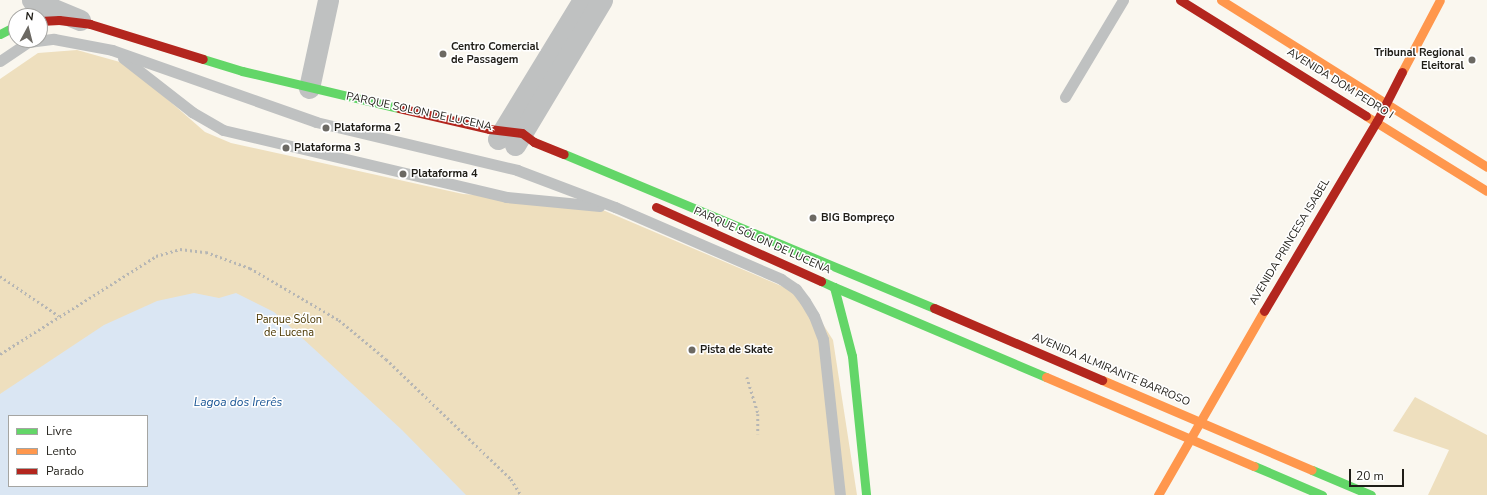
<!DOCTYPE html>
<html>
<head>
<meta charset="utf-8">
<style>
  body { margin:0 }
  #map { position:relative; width:1487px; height:495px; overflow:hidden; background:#faf7ef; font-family:"Nunito Sans",sans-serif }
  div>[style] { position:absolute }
  .green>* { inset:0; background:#eedfbe }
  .water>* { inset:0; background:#dae6f3 }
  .path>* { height:2.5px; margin-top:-1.25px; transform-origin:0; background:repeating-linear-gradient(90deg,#b6b6b4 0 2px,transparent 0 5px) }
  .lane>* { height:11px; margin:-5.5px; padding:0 5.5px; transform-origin:5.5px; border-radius:5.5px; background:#bfc1c1 }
  .street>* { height:21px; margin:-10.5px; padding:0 10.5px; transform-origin:10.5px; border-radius:10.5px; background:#bfc1c1 }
  .fast>* { height:9px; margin:-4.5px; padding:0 4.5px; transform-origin:4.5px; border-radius:4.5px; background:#63d668 }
  .slow>* { height:9px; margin:-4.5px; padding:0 4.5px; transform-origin:4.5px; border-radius:4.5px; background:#ff974d }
  .jam>* { height:9px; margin:-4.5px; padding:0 4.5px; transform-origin:4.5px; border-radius:4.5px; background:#b3261e }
  .dots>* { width:11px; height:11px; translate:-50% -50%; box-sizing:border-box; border:2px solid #fff; border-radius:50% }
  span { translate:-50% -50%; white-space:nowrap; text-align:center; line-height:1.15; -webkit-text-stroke:3px #fff; paint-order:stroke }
  .poi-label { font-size:11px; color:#1f1d17; font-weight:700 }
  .left { translate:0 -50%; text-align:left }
  .right { translate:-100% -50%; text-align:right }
  .street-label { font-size:11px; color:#1f1d17 }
  .park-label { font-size:11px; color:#4b3700 }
  .water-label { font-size:12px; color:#175494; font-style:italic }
  .legend { position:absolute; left:8px; top:415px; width:140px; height:72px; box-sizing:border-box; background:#fff; border:1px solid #a5a5a2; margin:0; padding:5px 7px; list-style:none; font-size:12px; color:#1f1d17 }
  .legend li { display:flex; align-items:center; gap:8px; height:20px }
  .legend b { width:20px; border:1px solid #a5a5a2 }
  .north { position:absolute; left:8px; top:8px; width:40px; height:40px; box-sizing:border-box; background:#fff; border:1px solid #a5a5a2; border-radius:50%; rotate:7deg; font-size:11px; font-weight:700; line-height:16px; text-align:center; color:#1f1d17 }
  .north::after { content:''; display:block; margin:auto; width:14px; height:18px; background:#6c6963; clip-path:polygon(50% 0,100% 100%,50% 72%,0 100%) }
  .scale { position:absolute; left:1349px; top:469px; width:55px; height:18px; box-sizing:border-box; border:2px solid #1f1d17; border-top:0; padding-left:5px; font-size:12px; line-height:14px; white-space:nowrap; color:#1f1d17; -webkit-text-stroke:3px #fff; paint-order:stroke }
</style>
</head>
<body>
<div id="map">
  <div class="green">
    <i style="clip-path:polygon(evenodd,77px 50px,127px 64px,205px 132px,231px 143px,463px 194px,584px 202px,805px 296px,833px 340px,857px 495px,0 495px,0 79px,38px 53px,77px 50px,9px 416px,147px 416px,147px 486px,9px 486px,9px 416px)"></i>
    <i style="clip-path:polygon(1415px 397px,1487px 435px,1487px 495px,1428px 495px,1449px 450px,1393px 431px)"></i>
  </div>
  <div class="water">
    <i style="clip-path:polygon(evenodd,194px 293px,219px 298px,236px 293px,274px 312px,402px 430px,466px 495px,0 495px,0 394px,104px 325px,157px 301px,194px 293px,9px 416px,147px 416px,147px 486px,9px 486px,9px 416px)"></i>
  </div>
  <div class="path">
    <i style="left:0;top:276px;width:71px;rotate:34.1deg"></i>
    <i style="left:0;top:354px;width:184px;rotate:-32.1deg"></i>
    <i style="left:156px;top:256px;width:25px;rotate:-16deg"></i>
    <i style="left:180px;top:249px;width:26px;rotate:7deg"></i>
    <i style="left:206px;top:252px;width:47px;rotate:20deg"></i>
    <i style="left:250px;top:268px;width:103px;rotate:30.3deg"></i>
    <i style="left:339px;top:320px;width:61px;rotate:39.7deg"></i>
    <i style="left:386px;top:359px;width:173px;rotate:43.8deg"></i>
    <i style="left:511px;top:479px;width:19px;rotate:58deg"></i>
    <i style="left:747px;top:377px;width:39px;rotate:73deg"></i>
    <i style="left:758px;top:414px;width:20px;rotate:90deg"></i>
  </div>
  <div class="lane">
    <i style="left:123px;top:58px;width:88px;rotate:38deg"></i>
    <i style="left:192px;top:112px;width:36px;rotate:30deg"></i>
    <i style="left:223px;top:130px;width:291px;rotate:13.3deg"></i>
    <i style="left:506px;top:197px;width:94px;rotate:5.5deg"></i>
    <i style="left:0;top:61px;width:34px;rotate:-34deg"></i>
    <i style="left:28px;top:42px;width:26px;rotate:-7deg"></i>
    <i style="left:54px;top:39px;width:59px;rotate:10.7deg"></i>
    <i style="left:112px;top:50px;width:216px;rotate:19.4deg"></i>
    <i style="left:316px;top:122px;width:207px;rotate:13.4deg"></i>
    <i style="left:517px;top:170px;width:105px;rotate:20.7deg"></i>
    <i style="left:615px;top:207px;width:181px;rotate:23.4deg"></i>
    <i style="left:781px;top:279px;width:18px;rotate:34deg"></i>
    <i style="left:796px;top:289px;width:15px;rotate:53deg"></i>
    <i style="left:805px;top:301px;width:17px;rotate:59deg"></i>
    <i style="left:814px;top:316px;width:25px;rotate:69deg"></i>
    <i style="left:823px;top:339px;width:157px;rotate:83.8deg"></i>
    <i style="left:1065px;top:97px;width:113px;rotate:-59.1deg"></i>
  </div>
  <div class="street">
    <i style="left:32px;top:0;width:52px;rotate:22.6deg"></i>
    <i style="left:309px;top:88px;width:90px;rotate:-77.8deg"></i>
    <i style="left:498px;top:139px;width:163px;rotate:-58.6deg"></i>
    <i style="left:515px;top:145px;width:169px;rotate:-59deg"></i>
  </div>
  <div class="fast">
    <i style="left:0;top:34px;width:18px;rotate:-27deg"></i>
    <i style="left:203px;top:59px;width:41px;rotate:17.1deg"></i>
    <i style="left:242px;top:71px;width:161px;rotate:13.3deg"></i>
    <i style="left:564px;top:154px;width:401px;rotate:22.6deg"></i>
    <i style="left:821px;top:281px;width:14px;rotate:25deg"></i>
    <i style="left:834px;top:287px;width:71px;rotate:75.4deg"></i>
    <i style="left:852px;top:356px;width:140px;rotate:84.2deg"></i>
    <i style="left:834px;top:287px;width:230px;rotate:23deg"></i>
    <i style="left:1254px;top:466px;width:74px;rotate:23.1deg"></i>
    <i style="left:1312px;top:470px;width:64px;rotate:23deg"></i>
  </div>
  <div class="slow">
    <i style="left:1221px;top:0;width:314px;rotate:32.1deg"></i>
    <i style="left:1402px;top:72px;width:81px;rotate:-62.2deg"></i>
    <i style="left:1366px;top:116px;width:142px;rotate:31.8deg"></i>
    <i style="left:1046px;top:377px;width:226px;rotate:23.2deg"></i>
    <i style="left:1102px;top:380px;width:228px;rotate:23.2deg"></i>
    <i style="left:1158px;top:495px;width:212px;rotate:-60.1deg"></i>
  </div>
  <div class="jam">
    <i style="left:1180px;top:0;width:219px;rotate:31.9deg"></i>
    <i style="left:40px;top:21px;width:19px;rotate:-3deg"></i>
    <i style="left:59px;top:20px;width:31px;rotate:7deg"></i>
    <i style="left:90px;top:24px;width:118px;rotate:17.2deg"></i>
    <i style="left:399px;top:108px;width:92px;rotate:13.1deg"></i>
    <i style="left:489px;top:129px;width:33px;rotate:7deg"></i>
    <i style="left:522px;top:133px;width:15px;rotate:37deg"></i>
    <i style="left:534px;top:142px;width:32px;rotate:22deg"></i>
    <i style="left:656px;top:207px;width:181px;rotate:24.2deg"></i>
    <i style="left:934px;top:308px;width:183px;rotate:23.2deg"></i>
    <i style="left:1264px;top:311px;width:221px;rotate:-59.3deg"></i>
    <i style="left:1377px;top:121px;width:55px;rotate:-63deg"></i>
  </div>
  <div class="dots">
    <i style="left:443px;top:54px;background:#6c6963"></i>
    <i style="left:1472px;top:60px;background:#6c6963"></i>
    <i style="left:326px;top:128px;background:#6c6963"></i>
    <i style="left:286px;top:148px;background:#6c6963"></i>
    <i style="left:403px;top:174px;background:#6c6963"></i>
    <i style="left:813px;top:218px;background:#6c6963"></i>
    <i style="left:692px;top:350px;background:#6c6963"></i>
  </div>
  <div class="poi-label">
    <span class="left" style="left:451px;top:54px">Centro Comercial<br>de Passagem</span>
    <span class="right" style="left:1464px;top:60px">Tribunal Regional<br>Eleitoral</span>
    <span class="left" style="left:334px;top:128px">Plataforma 2</span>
    <span class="left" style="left:294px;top:148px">Plataforma 3</span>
    <span class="left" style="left:411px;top:174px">Plataforma 4</span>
    <span class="left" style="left:821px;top:218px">BIG Bompreço</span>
    <span class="left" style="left:700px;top:350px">Pista de Skate</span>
  </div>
  <div class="street-label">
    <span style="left:1340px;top:84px;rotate:32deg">AVENIDA DOM PEDRO I</span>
    <span style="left:419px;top:112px;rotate:12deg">PARQUE SOLON DE LUCENA</span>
    <span style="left:762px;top:241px;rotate:24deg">PARQUE SÓLON DE LUCENA</span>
    <span style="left:1290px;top:242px;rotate:-59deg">AVENIDA PRINCESA ISABEL</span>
    <span style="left:1111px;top:370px;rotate:23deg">AVENIDA ALMIRANTE BARROSO</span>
  </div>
  <div class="park-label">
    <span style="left:289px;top:327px">Parque Sólon<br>de Lucena</span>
  </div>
  <div class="water-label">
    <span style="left:238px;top:403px">Lagoa dos Irerês</span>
  </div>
  <ul class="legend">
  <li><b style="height:5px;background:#63d668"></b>Livre</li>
  <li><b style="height:5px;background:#ff974d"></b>Lento</li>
  <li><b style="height:5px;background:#b3261e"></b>Parado</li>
  </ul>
  <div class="north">N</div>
  <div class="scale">20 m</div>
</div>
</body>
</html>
